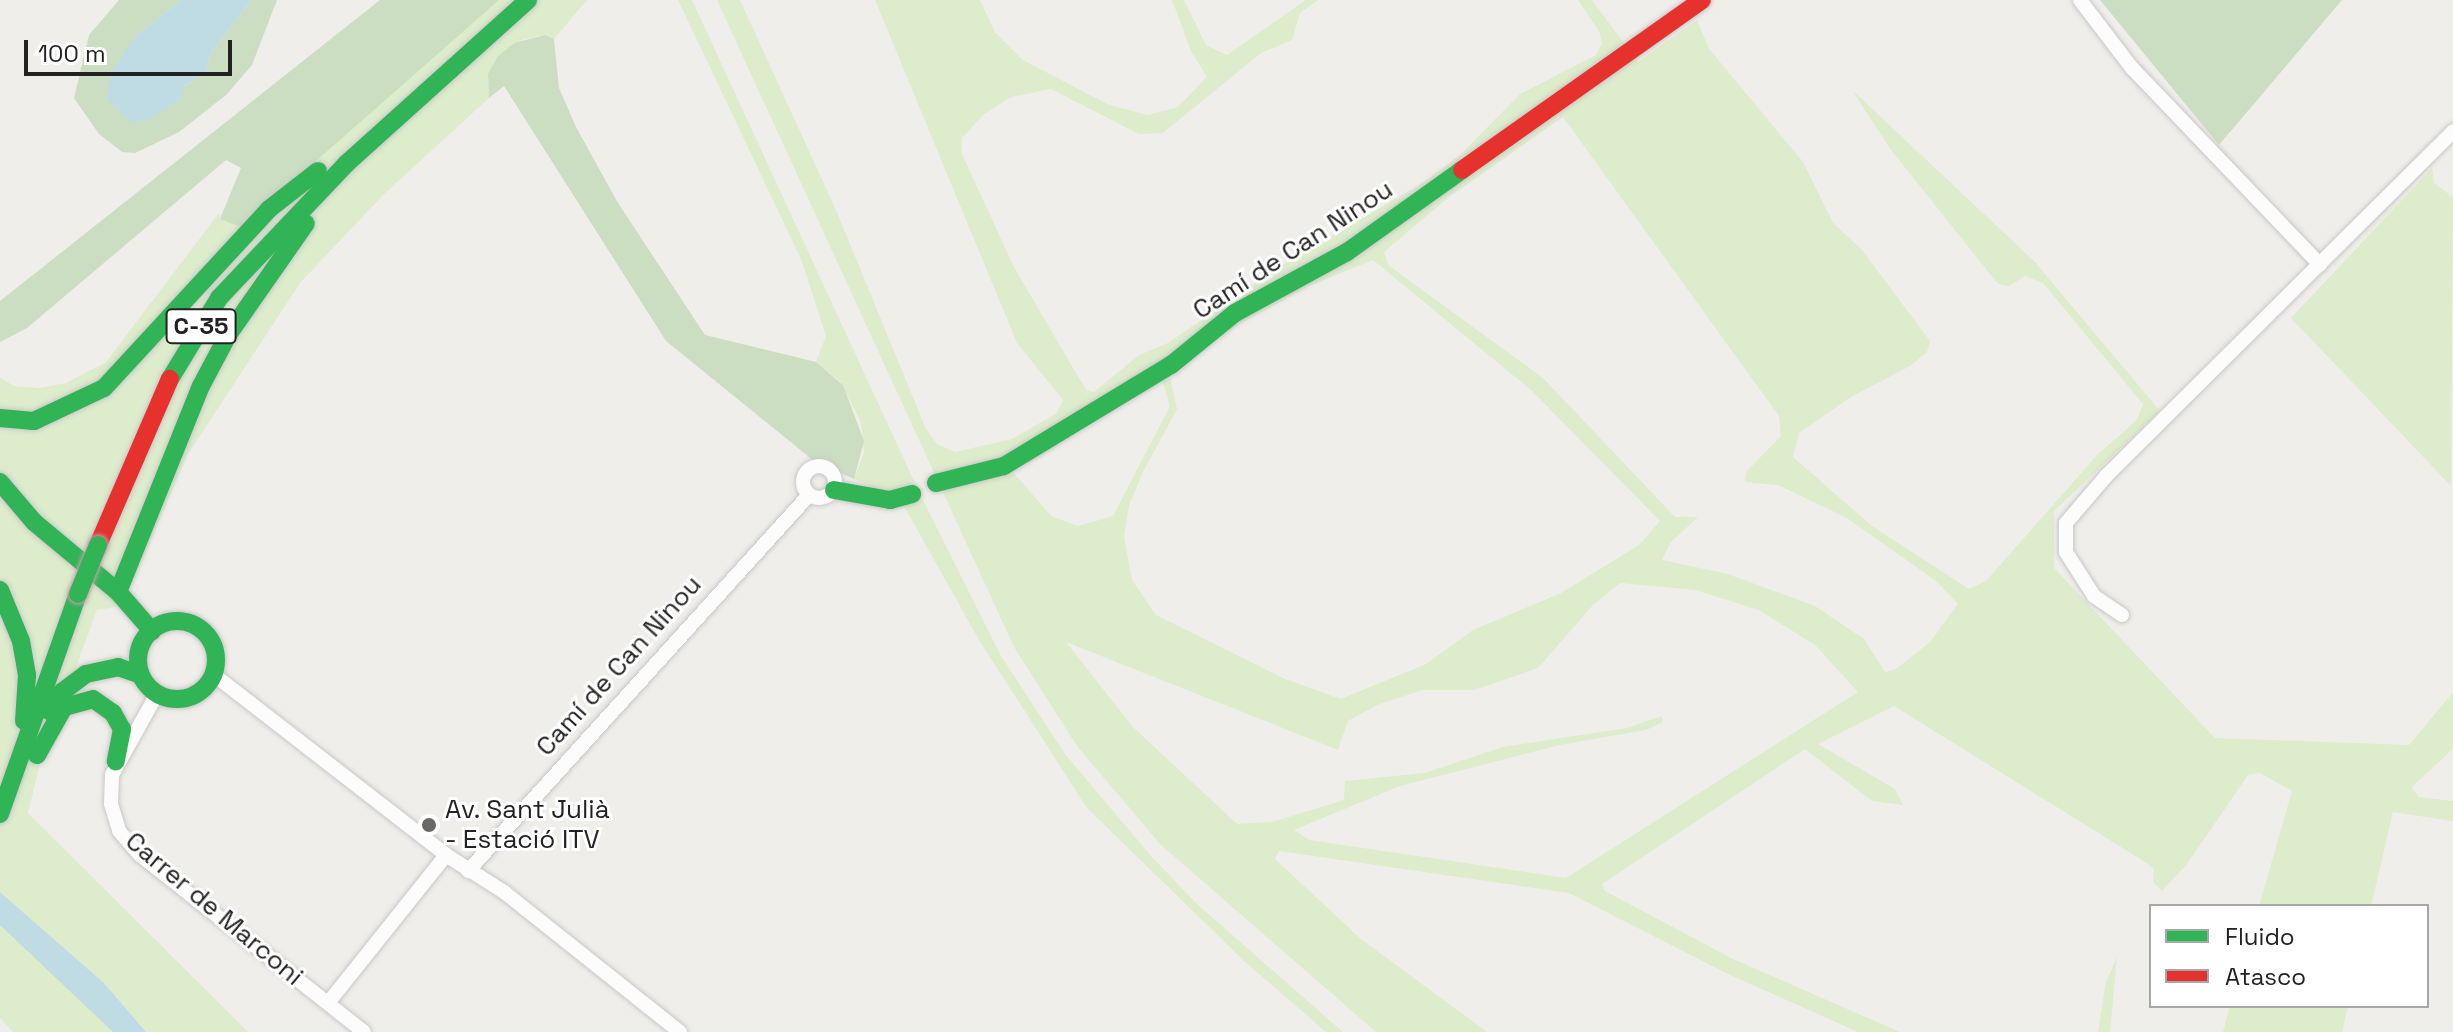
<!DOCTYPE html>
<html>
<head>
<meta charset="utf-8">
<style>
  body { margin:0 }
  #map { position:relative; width:2453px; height:1032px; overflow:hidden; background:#f0eeeb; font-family:"Space Grotesk",sans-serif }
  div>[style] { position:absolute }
  .grass>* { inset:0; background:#ddeccb }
  .forest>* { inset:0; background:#cbdec1 }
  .water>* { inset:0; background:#bfdbe3 }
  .roads { filter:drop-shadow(0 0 2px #c9c8c7) drop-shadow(0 0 2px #c9c8c7) }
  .street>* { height:14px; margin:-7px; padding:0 7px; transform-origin:7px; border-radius:7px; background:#fdfcfc }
  .street>.ring { margin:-7px; padding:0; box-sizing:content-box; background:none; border:14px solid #fdfcfc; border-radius:50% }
  .fast>* { height:18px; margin:-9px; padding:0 9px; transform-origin:9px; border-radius:9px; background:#30b455 }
  .fast>.ring { margin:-9px; padding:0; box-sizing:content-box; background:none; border:18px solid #30b455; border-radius:50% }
  .jam>* { height:18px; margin:-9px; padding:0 9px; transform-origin:9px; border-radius:9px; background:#e5322d }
  .bridges { filter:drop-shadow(0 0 2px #c5a2ac) drop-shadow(0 0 2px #c5a2ac) }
  .fast-bridge>* { height:18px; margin:-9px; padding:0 9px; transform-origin:9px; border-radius:9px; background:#30b455 }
  .dots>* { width:22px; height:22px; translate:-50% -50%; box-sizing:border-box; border:4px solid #fff; border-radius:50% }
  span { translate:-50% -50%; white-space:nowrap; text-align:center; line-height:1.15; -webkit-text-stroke:6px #fff; paint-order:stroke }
  .shield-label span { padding:2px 6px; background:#fff; border:2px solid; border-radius:6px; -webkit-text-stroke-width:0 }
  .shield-label { font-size:24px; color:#222; font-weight:700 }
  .street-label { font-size:26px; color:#222 }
  .poi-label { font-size:26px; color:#222 }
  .left { translate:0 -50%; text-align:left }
  .legend { position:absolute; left:2149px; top:904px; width:280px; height:104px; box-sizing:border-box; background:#fff; border:2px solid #a7a7a7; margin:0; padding:10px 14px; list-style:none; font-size:24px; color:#222 }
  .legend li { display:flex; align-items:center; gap:16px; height:40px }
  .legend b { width:40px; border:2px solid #a7a7a7 }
  .scale { position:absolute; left:24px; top:40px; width:208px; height:36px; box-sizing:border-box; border:4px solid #222; border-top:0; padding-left:10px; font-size:24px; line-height:28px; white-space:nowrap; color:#222; -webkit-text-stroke:6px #fff; paint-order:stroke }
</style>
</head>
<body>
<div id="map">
  <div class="grass">
    <i style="clip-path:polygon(499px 0,587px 0,554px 39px,545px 35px,524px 39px,497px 57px,488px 74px,489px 98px,383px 195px,300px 283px,188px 454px,130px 588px,115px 607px,97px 610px,39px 768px,28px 813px,248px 1032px,146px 1032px,104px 983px,0 892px,0 378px,14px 386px,40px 388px,66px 383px,106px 362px,219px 213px,220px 219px,315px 159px)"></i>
    <i style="clip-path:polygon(678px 0,692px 0,920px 494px,1001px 656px,1065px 754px,1151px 856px,1197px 904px,1343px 1032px,1326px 1032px,1243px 960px,1087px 808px,979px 640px,900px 499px,854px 479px,864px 453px,861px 422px,840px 381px,816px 362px,826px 336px,801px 259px)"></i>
    <i style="clip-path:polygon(evenodd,717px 0,740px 0,836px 210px,926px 429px,937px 444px,955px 452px,1012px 439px,1057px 413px,1063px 400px,1017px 343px,875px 0,980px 0,995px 32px,1023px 60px,1107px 104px,1147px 115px,1178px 107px,1207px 77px,1191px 51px,1172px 0,1184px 0,1206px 45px,1227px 55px,1306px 0,1318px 0,1300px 13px,1292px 40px,1261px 53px,1163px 133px,1139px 134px,1051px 89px,1011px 97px,984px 114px,962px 138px,962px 154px,1014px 267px,1086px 390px,1094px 392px,1139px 355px,1168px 343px,1271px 272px,1424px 182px,1462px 153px,1520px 94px,1596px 55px,1602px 43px,1599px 31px,1578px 0,1592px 0,1638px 62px,1697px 20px,1709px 49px,1803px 162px,1833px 223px,1862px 250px,1930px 341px,1927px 352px,1910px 366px,1851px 397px,1799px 433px,1793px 457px,1872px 526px,1969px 589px,1986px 581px,2097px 455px,2137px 420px,2143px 404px,2043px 283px,2025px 276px,2009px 286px,1998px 284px,1891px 150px,1852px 90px,2034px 261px,2160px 411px,2054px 511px,2054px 568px,2215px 738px,2409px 745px,2453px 692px,2453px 749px,2412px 787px,2418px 797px,2453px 801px,2453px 821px,2393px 812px,2371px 906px,2259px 906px,2292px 791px,2260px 773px,2248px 775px,2187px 864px,2162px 891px,2153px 882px,2154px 869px,2145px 862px,1894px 706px,1818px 744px,1895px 789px,1903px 805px,1872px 801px,1805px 749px,1602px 884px,1605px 891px,1733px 959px,1900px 1032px,1858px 1032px,1728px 974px,1569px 893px,1279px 851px,1275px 859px,1361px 939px,1487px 1032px,1376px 1032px,1160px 844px,1077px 746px,1014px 647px,717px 0,1563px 117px,1779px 416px,1781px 436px,1746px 472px,1745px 482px,1778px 485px,1847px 518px,1936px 581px,1958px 604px,1930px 642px,1896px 669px,1885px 672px,1864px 639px,1815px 606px,1728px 574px,1662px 560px,1670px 543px,1698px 517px,1675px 517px,1543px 378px,1388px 265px,1384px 252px,1449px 197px,1563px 117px,717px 0,1373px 260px,1531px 390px,1660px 521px,1639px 545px,1561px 593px,1473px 630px,1426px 664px,1341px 699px,1285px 679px,1156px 615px,1132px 580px,1124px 537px,1129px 505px,1143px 472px,1177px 409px,1170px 377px,1222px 334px,1307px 287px,1373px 260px,717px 0,1163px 382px,1170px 406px,1113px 516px,1078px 526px,1051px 516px,1012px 471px,1052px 450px,1071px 432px,1163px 382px,717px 0,1620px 583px,1695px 590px,1759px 610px,1815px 645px,1858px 692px,1566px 878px,1309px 840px,1294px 830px,1400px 786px,1560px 745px,1646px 730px,1663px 722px,1662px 716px,1627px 728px,1503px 747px,1425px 773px,1345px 781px,1344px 800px,1272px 822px,1237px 824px,1132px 726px,1066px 642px,1338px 750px,1348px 721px,1377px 705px,1423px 690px,1474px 690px,1538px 668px,1593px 605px,1620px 583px)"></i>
    <i style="clip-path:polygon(2432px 168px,2434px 183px,2453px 197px,2451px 486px,2291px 318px)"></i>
    <i style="clip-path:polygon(0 925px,40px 959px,113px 1032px,13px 1032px,0 1018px)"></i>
    <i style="clip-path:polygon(2117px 957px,2110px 1032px,2098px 1032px,2106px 982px)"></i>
    <i style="clip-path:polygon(2230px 1006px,2348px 1006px,2342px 1032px,2223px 1032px)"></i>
  </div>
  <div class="forest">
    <i style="clip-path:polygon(119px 0,181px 0,135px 37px,184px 86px,206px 72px,210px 55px,251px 0,277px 0,252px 65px,226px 95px,179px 132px,135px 153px,122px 152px,99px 134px,74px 98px,89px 35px)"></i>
    <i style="clip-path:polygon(380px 0,499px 0,241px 227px,220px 219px,241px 168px,226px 160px,27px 328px,0 342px,0 301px)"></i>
    <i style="clip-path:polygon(2100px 0,2342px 0,2219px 145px)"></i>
    <i style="clip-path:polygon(545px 35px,554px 39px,559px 88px,576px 127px,618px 203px,705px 335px,816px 362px,843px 385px,864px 441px,854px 479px,814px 461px,666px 341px,504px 86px,489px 98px,488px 74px,497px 57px,514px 43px)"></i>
  </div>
  <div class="water">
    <i style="clip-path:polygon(181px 0,251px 0,210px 55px,206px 72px,184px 86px,181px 99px,150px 119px,131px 123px,107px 98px,110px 74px,135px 37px)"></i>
    <i style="clip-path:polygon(0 892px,104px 983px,146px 1032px,113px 1032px,0 925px)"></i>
  </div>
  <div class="roads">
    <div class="street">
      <i style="left:2080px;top:0;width:86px;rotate:52.6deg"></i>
      <i style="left:2132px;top:68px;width:272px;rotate:46.3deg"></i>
      <i class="ring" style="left:803px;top:466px;width:18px;height:18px"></i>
      <i style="left:2122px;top:615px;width:34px;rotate:-146deg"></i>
      <i style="left:2094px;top:596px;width:52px;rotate:-122.5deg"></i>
      <i style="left:2066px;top:552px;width:29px;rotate:-90deg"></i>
      <i style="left:2066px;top:523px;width:63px;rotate:-49.5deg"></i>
      <i style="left:2107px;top:475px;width:488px;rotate:-44.8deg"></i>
      <i style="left:213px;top:674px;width:295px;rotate:37.8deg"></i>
      <i style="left:446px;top:855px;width:69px;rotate:32.5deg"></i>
      <i style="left:504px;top:892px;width:225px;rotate:38.5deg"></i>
      <i style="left:157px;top:694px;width:93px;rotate:119.1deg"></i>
      <i style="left:112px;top:775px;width:29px;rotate:92deg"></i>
      <i style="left:111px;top:804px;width:28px;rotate:73deg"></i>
      <i style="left:119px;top:831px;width:32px;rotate:49deg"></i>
      <i style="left:140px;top:855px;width:285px;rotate:38.3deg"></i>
      <i style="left:468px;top:871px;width:508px;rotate:-47.79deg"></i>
      <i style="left:328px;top:1003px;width:189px;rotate:-51.4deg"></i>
    </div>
    <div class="fast">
      <i style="left:170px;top:379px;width:95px;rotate:-58.8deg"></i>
      <i style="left:219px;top:298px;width:185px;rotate:-46.5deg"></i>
      <i style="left:346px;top:164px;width:245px;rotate:-42deg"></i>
      <i style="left:0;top:418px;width:34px;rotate:5deg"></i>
      <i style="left:34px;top:421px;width:77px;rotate:-25.2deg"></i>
      <i style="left:104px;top:388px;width:243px;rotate:-47.3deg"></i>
      <i style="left:269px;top:209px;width:62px;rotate:-37.8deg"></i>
      <i style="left:0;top:482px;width:52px;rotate:49.6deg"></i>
      <i style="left:34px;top:522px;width:109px;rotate:39.8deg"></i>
      <i style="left:118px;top:592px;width:52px;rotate:48.9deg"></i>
      <i style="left:936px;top:483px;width:70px;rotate:-14deg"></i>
      <i style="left:1004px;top:466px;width:195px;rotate:-31.2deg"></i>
      <i style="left:1171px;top:365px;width:82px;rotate:-39.1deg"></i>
      <i style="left:1235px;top:313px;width:128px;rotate:-28.6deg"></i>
      <i style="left:1347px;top:252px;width:141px;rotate:-35.5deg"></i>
      <i style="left:834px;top:490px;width:57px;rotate:10.1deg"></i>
      <i style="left:890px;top:500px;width:23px;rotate:-15deg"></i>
      <i style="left:0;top:590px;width:55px;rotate:67.6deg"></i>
      <i style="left:21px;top:641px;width:35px;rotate:80deg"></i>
      <i style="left:27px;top:675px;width:46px;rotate:93.7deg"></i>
      <i style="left:118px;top:592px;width:222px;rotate:-68.1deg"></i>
      <i style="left:201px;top:386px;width:58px;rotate:-62.1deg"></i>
      <i style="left:228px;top:335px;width:136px;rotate:-55.1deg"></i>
      <i class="ring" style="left:138px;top:621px;width:60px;height:60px"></i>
      <i style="left:49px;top:711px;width:23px;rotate:-56deg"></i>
      <i style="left:62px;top:692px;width:30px;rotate:-37deg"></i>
      <i style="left:86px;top:674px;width:33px;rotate:-12deg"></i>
      <i style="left:118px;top:667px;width:24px;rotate:19deg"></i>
      <i style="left:37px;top:755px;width:55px;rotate:-60.6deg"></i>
      <i style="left:64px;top:707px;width:30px;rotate:-15deg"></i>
      <i style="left:93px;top:699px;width:24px;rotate:35deg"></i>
      <i style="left:113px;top:713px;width:18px;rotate:61deg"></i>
      <i style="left:122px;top:729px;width:33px;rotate:101deg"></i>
      <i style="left:0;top:814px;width:233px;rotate:-70.5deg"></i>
    </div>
    <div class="jam">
      <i style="left:1462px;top:170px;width:294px;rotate:-35.3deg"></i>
      <i style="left:98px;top:545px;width:181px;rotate:-66.6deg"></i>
    </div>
  </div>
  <div class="bridges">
    <div class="fast-bridge">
      <i style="left:78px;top:594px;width:53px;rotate:-67.8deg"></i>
    </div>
  </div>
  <div class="dots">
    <i style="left:429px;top:825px;background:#6a6968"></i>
  </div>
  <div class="shield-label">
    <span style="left:201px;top:326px">C-35</span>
  </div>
  <div class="street-label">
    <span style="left:1293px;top:250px;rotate:-33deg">Camí de Can Ninou</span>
    <span style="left:619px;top:666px;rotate:-48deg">Camí de Can Ninou</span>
    <span style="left:214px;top:909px;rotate:40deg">Carrer de Marconi</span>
  </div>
  <div class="poi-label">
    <span class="left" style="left:445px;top:825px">Av. Sant Julià<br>- Estació ITV</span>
  </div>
  <ul class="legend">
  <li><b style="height:10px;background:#30b455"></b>Fluido</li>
  <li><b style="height:10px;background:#e5322d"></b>Atasco</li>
  </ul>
  <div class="scale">100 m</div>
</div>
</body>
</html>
